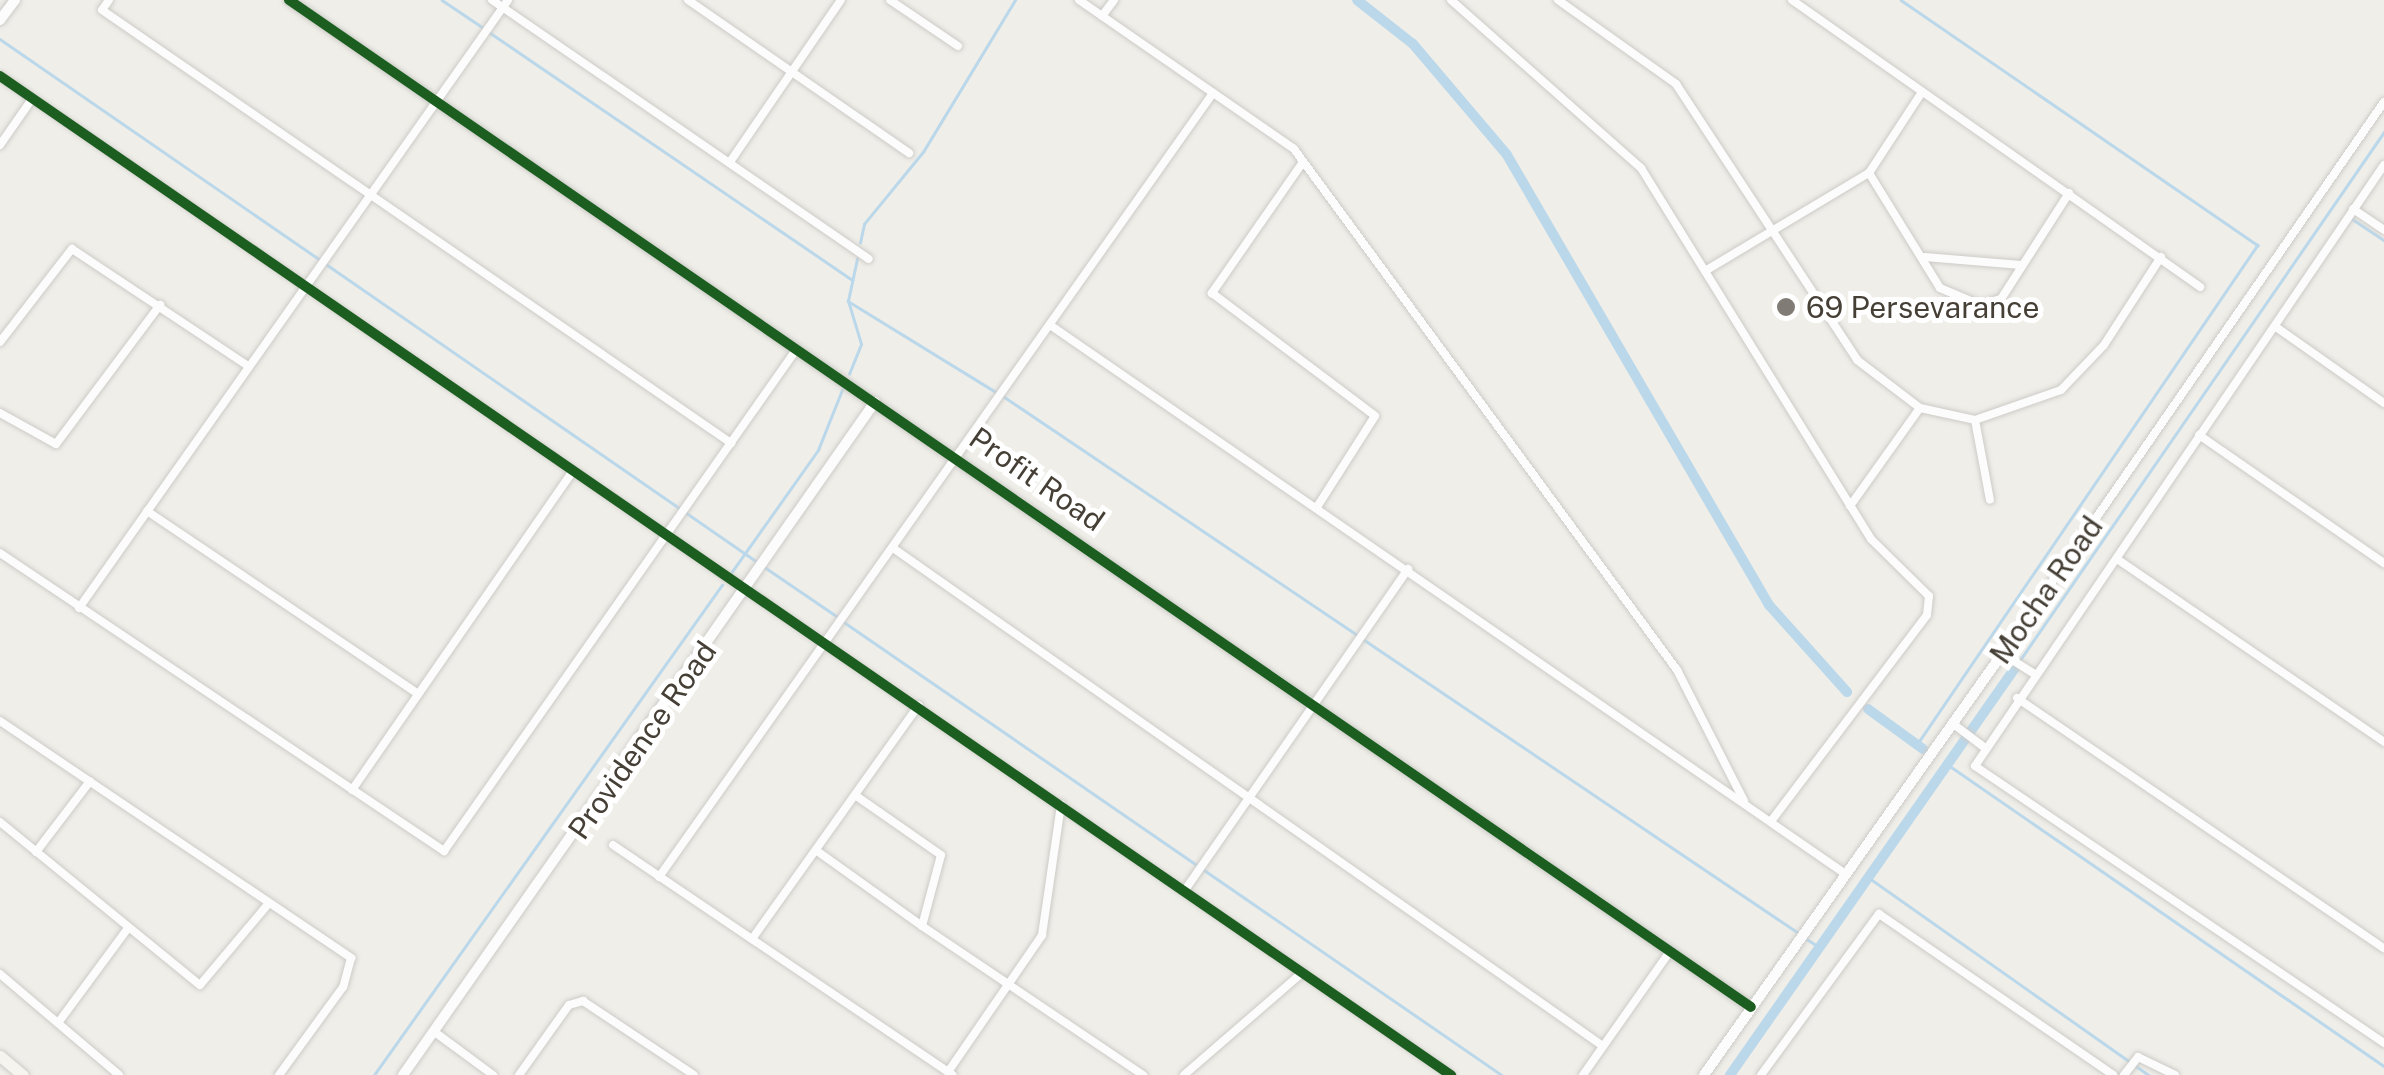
<!DOCTYPE html>
<html>
<head>
<meta charset="utf-8">
<style>
  body { margin:0 }
  #map { position:relative; width:2384px; height:1075px; overflow:hidden; background:#efeee9; font-family:"Public Sans",sans-serif }
  div>[style] { position:absolute }
  .stream>* { height:2.5px; margin:-1.25px; padding:0 1.25px; transform-origin:1.25px; border-radius:1.25px; background:#bbd8eb }
  .canal>* { height:10px; margin:-5px; padding:0 5px; transform-origin:5px; border-radius:5px; background:#bbd8eb }
  .roads { filter:drop-shadow(0 0 2px #cdcbc7) drop-shadow(0 0 2px #cdcbc7) }
  .minor>* { height:8px; margin:-4px; padding:0 4px; transform-origin:4px; border-radius:4px; background:#fdfcfc }
  .tertiary>* { height:10px; margin:-5px; padding:0 5px; transform-origin:5px; border-radius:5px; background:#fdfcfc }
  .secondary>* { height:11px; margin:-5.5px; padding:0 5.5px; transform-origin:5.5px; border-radius:5.5px; background:#f6f4ee }
  .cycleway>* { height:10px; margin:-5px; padding:0 5px; transform-origin:5px; border-radius:5px; background:#1b5e20 }
  .dots>* { width:28px; height:28px; translate:-50% -50%; box-sizing:border-box; border:5px solid #fff; border-radius:50% }
  span { translate:-50% -50%; white-space:nowrap; text-align:center; line-height:1.15; -webkit-text-stroke:10px #fff; paint-order:stroke }
  .poi-label { font-size:30px; color:#453f36 }
  .left { translate:0 -50%; text-align:left }
  .street-label { font-size:30px; color:#453f36 }
</style>
</head>
<body>
<div id="map">
  <div class="stream">
    <i style="left:442px;top:0;width:48px;rotate:34deg"></i>
    <i style="left:1901px;top:0;width:433px;rotate:34.5deg"></i>
    <i style="left:2258px;top:245px;width:605px;rotate:124.29deg"></i>
    <i style="left:489px;top:32px;width:440px;rotate:34.3deg"></i>
    <i style="left:0;top:39px;width:388px;rotate:34.6deg"></i>
    <i style="left:2351px;top:218px;width:40px;rotate:34deg"></i>
    <i style="left:860px;top:243px;width:19px;rotate:-78deg"></i>
    <i style="left:864px;top:224px;width:93px;rotate:-50.7deg"></i>
    <i style="left:923px;top:152px;width:178px;rotate:-58.8deg"></i>
    <i style="left:326px;top:264px;width:526px;rotate:34.63deg"></i>
    <i style="left:848px;top:301px;width:174px;rotate:31.6deg"></i>
    <i style="left:849px;top:374px;width:32px;rotate:-68deg"></i>
    <i style="left:861px;top:344px;width:45px;rotate:-106.8deg"></i>
    <i style="left:848px;top:301px;width:43px;rotate:-77.9deg"></i>
    <i style="left:1003px;top:396px;width:427px;rotate:34deg"></i>
    <i style="left:766px;top:568px;width:87px;rotate:34.2deg"></i>
    <i style="left:731px;top:573px;width:151px;rotate:-54.7deg"></i>
    <i style="left:818px;top:450px;width:65px;rotate:-68.2deg"></i>
    <i style="left:844px;top:622px;width:799px;rotate:34.55deg"></i>
    <i style="left:1363px;top:639px;width:527px;rotate:34.02deg"></i>
    <i style="left:2020px;top:660px;width:641px;rotate:-55.42deg"></i>
    <i style="left:1947px;top:764px;width:531px;rotate:34.65deg"></i>
    <i style="left:1868px;top:877px;width:344px;rotate:35.2deg"></i>
    <i style="left:1807px;top:939px;width:14px;rotate:34deg"></i>
    <i style="left:374px;top:1075px;width:601px;rotate:-54.62deg"></i>
  </div>
  <div class="canal">
    <i style="left:1357px;top:0;width:71px;rotate:38.2deg"></i>
    <i style="left:1413px;top:44px;width:145px;rotate:49.7deg"></i>
    <i style="left:1507px;top:155px;width:521px;rotate:59.79deg"></i>
    <i style="left:1769px;top:605px;width:117px;rotate:48.1deg"></i>
    <i style="left:1868px;top:709px;width:68px;rotate:36deg"></i>
    <i style="left:1730px;top:1075px;width:498px;rotate:-55deg"></i>
  </div>
  <div class="roads">
    <div class="minor">
      <i style="left:109px;top:0;width:12px;rotate:125deg"></i>
      <i style="left:102px;top:10px;width:764px;rotate:34.54deg"></i>
      <i style="left:492px;top:0;width:457px;rotate:34.5deg"></i>
      <i style="left:688px;top:0;width:269px;rotate:34.7deg"></i>
      <i style="left:890px;top:0;width:82px;rotate:34.1deg"></i>
      <i style="left:1079px;top:0;width:262px;rotate:34.7deg"></i>
      <i style="left:1294px;top:149px;width:647px;rotate:53.68deg"></i>
      <i style="left:1677px;top:670px;width:147px;rotate:62.9deg"></i>
      <i style="left:1451px;top:0;width:254px;rotate:41.5deg"></i>
      <i style="left:1641px;top:168px;width:437px;rotate:58.2deg"></i>
      <i style="left:1871px;top:539px;width:81px;rotate:44.5deg"></i>
      <i style="left:1929px;top:596px;width:19px;rotate:96deg"></i>
      <i style="left:1927px;top:615px;width:258px;rotate:127.1deg"></i>
      <i style="left:1558px;top:0;width:145px;rotate:35.4deg"></i>
      <i style="left:1676px;top:84px;width:330px;rotate:56.7deg"></i>
      <i style="left:1857px;top:360px;width:79px;rotate:37.3deg"></i>
      <i style="left:1920px;top:408px;width:56px;rotate:12.3deg"></i>
      <i style="left:1975px;top:420px;width:91px;rotate:-19.2deg"></i>
      <i style="left:2061px;top:390px;width:62px;rotate:-46.3deg"></i>
      <i style="left:2104px;top:345px;width:105px;rotate:-57.1deg"></i>
      <i style="left:1792px;top:0;width:499px;rotate:35.1deg"></i>
      <i style="left:1102px;top:16px;width:20px;rotate:-53deg"></i>
      <i style="left:0;top:76px;width:1762px;rotate:34.55deg"></i>
      <i style="left:0;top:145px;width:56px;rotate:-55.2deg"></i>
      <i style="left:730px;top:162px;width:196px;rotate:-55.6deg"></i>
      <i style="left:1303px;top:162px;width:160px;rotate:124.8deg"></i>
      <i style="left:1212px;top:293px;width:204px;rotate:37deg"></i>
      <i style="left:1375px;top:416px;width:108px;rotate:122.5deg"></i>
      <i style="left:2384px;top:165px;width:727px;rotate:124.24deg"></i>
      <i style="left:1975px;top:766px;width:494px;rotate:34.1deg"></i>
      <i style="left:1869px;top:173px;width:135px;rotate:58.3deg"></i>
      <i style="left:1940px;top:288px;width:43px;rotate:23deg"></i>
      <i style="left:1980px;top:305px;width:22px;rotate:-16deg"></i>
      <i style="left:2001px;top:299px;width:126px;rotate:-57.3deg"></i>
      <i style="left:2353px;top:209px;width:37px;rotate:34deg"></i>
      <i style="left:1925px;top:257px;width:96px;rotate:4.8deg"></i>
      <i style="left:1705px;top:271px;width:191px;rotate:-30.9deg"></i>
      <i style="left:1869px;top:173px;width:97px;rotate:-56.8deg"></i>
      <i style="left:1050px;top:325px;width:965px;rotate:34.61deg"></i>
      <i style="left:2276px;top:327px;width:132px;rotate:35.1deg"></i>
      <i style="left:0;top:342px;width:118px;rotate:-52.3deg"></i>
      <i style="left:72px;top:249px;width:211px;rotate:33.6deg"></i>
      <i style="left:0;top:413px;width:64px;rotate:29deg"></i>
      <i style="left:56px;top:444px;width:174px;rotate:-53.2deg"></i>
      <i style="left:1975px;top:420px;width:81px;rotate:79.4deg"></i>
      <i style="left:2199px;top:435px;width:225px;rotate:34.7deg"></i>
      <i style="left:1850px;top:506px;width:120px;rotate:-54.5deg"></i>
      <i style="left:147px;top:511px;width:327px;rotate:34deg"></i>
      <i style="left:893px;top:548px;width:867px;rotate:35.05deg"></i>
      <i style="left:0;top:553px;width:535px;rotate:33.87deg"></i>
      <i style="left:444px;top:851px;width:612px;rotate:-54.91deg"></i>
      <i style="left:2117px;top:559px;width:324px;rotate:34.4deg"></i>
      <i style="left:79px;top:608px;width:744px;rotate:-54.79deg"></i>
      <i style="left:2033px;top:673px;width:36px;rotate:-148deg"></i>
      <i style="left:2002px;top:654px;width:671px;rotate:-55.32deg"></i>
      <i style="left:2017px;top:698px;width:444px;rotate:34.3deg"></i>
      <i style="left:0;top:721px;width:424px;rotate:34deg"></i>
      <i style="left:351px;top:958px;width:30px;rotate:105deg"></i>
      <i style="left:343px;top:987px;width:109px;rotate:126deg"></i>
      <i style="left:1952px;top:723px;width:40px;rotate:37deg"></i>
      <i style="left:352px;top:790px;width:383px;rotate:-55.3deg"></i>
      <i style="left:0;top:822px;width:258px;rotate:39.2deg"></i>
      <i style="left:200px;top:985px;width:107px;rotate:-49.9deg"></i>
      <i style="left:613px;top:845px;width:410px;rotate:34.1deg"></i>
      <i style="left:817px;top:851px;width:129px;rotate:35.5deg"></i>
      <i style="left:922px;top:926px;width:73px;rotate:-75deg"></i>
      <i style="left:941px;top:855px;width:105px;rotate:-145.1deg"></i>
      <i style="left:36px;top:852px;width:89px;rotate:-52.7deg"></i>
      <i style="left:659px;top:877px;width:960px;rotate:-54.75deg"></i>
      <i style="left:1185px;top:890px;width:391px;rotate:-55.2deg"></i>
      <i style="left:922px;top:926px;width:267px;rotate:34deg"></i>
      <i style="left:752px;top:939px;width:287px;rotate:-54.5deg"></i>
      <i style="left:0;top:974px;width:156px;rotate:40.3deg"></i>
      <i style="left:58px;top:1023px;width:118px;rotate:-53.6deg"></i>
      <i style="left:436px;top:1033px;width:71px;rotate:36.4deg"></i>
      <i style="left:948px;top:1072px;width:166px;rotate:-55.5deg"></i>
      <i style="left:1042px;top:935px;width:132px;rotate:-81.7deg"></i>
      <i style="left:519px;top:1075px;width:86px;rotate:-54.5deg"></i>
      <i style="left:569px;top:1005px;width:15px;rotate:-16deg"></i>
      <i style="left:583px;top:1001px;width:133px;rotate:33.7deg"></i>
      <i style="left:1184px;top:1075px;width:157px;rotate:-40.9deg"></i>
      <i style="left:1583px;top:1075px;width:151px;rotate:-54.9deg"></i>
      <i style="left:1761px;top:1075px;width:200px;rotate:-53.8deg"></i>
      <i style="left:1879px;top:914px;width:284px;rotate:34.5deg"></i>
      <i style="left:2124px;top:1075px;width:23px;rotate:-52deg"></i>
      <i style="left:2138px;top:1057px;width:41px;rotate:25.9deg"></i>
    </div>
    <div class="tertiary">
      <i style="left:289px;top:0;width:1775px;rotate:34.56deg"></i>
      <i style="left:0;top:20px;width:25px;rotate:-53deg"></i>
      <i style="left:403px;top:1075px;width:822px;rotate:-54.96deg"></i>
      <i style="left:1704px;top:1075px;width:516px;rotate:-54.71deg"></i>
    </div>
    <div class="secondary">
      <i style="left:0;top:1056px;width:30px;rotate:40deg"></i>
    </div>
  </div>
  <div class="cycleway">
    <i style="left:289px;top:0;width:1775px;rotate:34.56deg"></i>
    <i style="left:0;top:76px;width:1762px;rotate:34.55deg"></i>
  </div>
  <div class="dots">
    <i style="left:1786px;top:307px;background:#807c75"></i>
  </div>
  <div class="poi-label">
    <span class="left" style="left:1806px;top:307px">69 Persevarance</span>
  </div>
  <div class="street-label">
    <span style="left:1037px;top:479px;rotate:35deg">Profit Road</span>
    <span style="left:2046px;top:590px;rotate:-55deg">Mocha Road</span>
    <span style="left:642px;top:740px;rotate:-55deg">Providence Road</span>
  </div>
</div>
</body>
</html>
